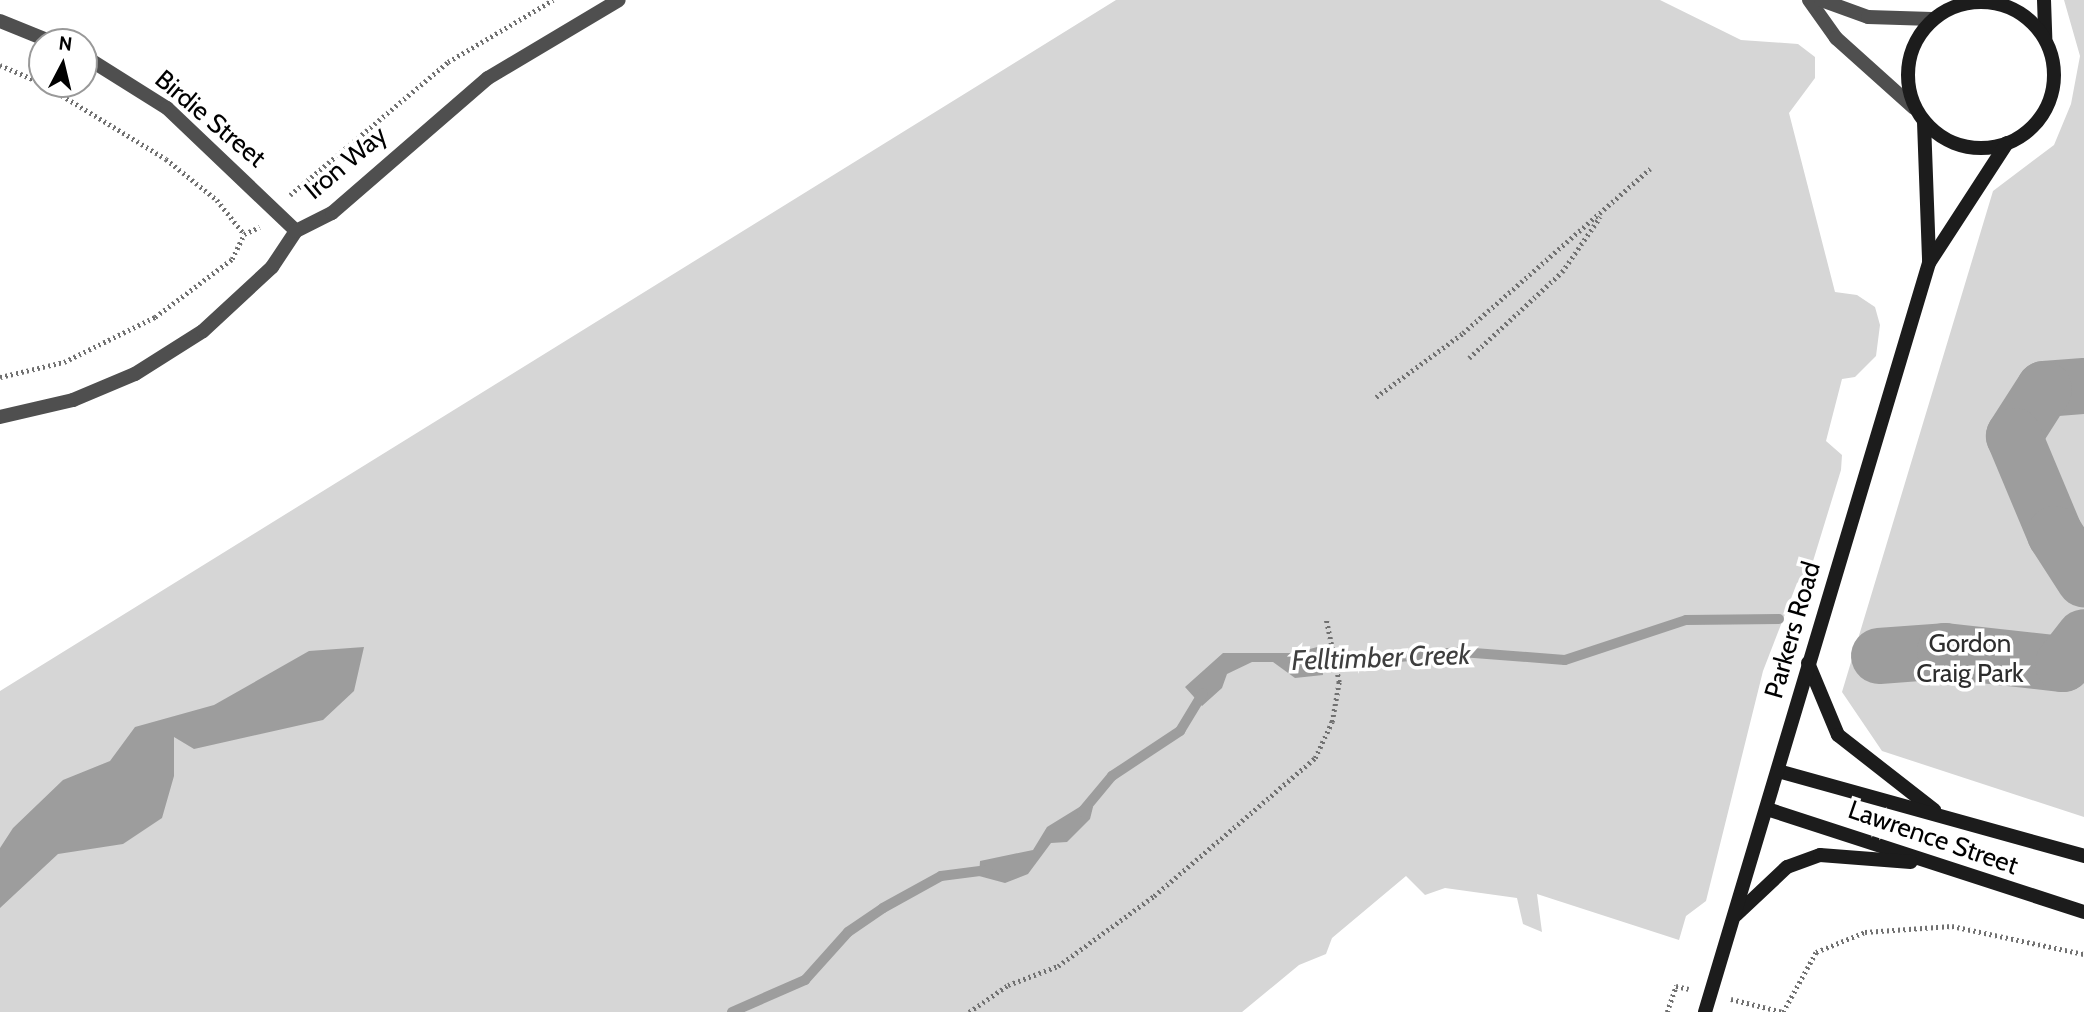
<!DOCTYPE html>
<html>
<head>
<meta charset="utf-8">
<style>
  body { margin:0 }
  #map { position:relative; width:2084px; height:1012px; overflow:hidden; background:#fff; font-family:Cabin,sans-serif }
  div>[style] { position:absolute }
  .green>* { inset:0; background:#d6d6d6 }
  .water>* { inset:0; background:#9d9d9d }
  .stream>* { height:10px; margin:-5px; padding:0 5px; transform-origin:5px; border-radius:5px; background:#9d9d9d }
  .river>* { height:56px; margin:-28px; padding:0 28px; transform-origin:28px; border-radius:28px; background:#9d9d9d }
  .path>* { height:4.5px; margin-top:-2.25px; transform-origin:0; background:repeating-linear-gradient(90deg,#717171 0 2px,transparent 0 5.5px) }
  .minor>* { height:14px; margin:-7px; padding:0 7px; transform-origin:7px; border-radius:7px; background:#4f4f4f }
  .tertiary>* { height:14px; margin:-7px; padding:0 7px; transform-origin:7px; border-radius:7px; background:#4f4f4f }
  .secondary>* { height:14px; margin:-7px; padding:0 7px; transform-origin:7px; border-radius:7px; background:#1c1c1c }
  .secondary>.ring { margin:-7px; padding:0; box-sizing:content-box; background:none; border:14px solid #1c1c1c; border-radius:50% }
  span { translate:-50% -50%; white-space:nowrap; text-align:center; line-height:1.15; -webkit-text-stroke:7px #fff; paint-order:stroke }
  .street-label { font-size:26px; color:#000 }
  .park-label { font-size:26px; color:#2d2d2d }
  .water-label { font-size:28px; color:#3e3e3e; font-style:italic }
  .north { position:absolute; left:28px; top:28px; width:70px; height:70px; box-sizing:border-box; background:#fff; border:2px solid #999; border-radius:50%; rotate:7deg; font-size:19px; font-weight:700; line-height:28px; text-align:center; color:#000 }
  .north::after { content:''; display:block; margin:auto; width:24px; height:32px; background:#000; clip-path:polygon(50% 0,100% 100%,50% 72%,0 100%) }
</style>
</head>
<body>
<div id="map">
  <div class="green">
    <i style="clip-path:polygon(1116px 0,1660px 0,1741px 40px,1798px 44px,1815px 57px,1815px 78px,1789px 113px,1835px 292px,1857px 295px,1875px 307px,1880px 325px,1876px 356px,1855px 377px,1842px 379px,1826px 441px,1842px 455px,1841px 470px,1810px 571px,1797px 583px,1763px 671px,1706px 901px,1686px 916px,1679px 940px,1537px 894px,1542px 932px,1523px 924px,1517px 898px,1445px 888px,1425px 895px,1406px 876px,1332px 938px,1326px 954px,1299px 965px,1242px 1012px,0 1012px,0 691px)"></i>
    <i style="clip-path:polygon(2064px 0,2084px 0,2084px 817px,1882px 751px,1842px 692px,1993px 191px,2054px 145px,2071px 104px,2080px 56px)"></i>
  </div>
  <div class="water">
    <i style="clip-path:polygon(1321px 646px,1323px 675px,1295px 678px,1273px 662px,1252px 662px,1227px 674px,1222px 688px,1202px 706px,1185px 687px,1223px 653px,1295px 653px)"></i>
    <i style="clip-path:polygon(364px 647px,354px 691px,323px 720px,194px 749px,174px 737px,174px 776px,162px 818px,123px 844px,58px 854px,0 908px,0 848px,13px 828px,63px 780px,110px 761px,135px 727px,214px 705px,309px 651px)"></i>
    <i style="clip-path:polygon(1086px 803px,1093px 807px,1090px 819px,1067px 842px,1051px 843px,1028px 874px,1005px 883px,979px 876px,980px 861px,1033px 850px,1047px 827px)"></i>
  </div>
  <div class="stream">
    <i style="left:1311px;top:664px;width:150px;rotate:-4.6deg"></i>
    <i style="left:1461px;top:652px;width:104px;rotate:4.4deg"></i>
    <i style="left:1565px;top:660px;width:127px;rotate:-18.3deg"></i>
    <i style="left:1686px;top:620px;width:93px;rotate:-0.6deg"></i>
    <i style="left:1082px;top:812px;width:47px;rotate:-50.2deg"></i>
    <i style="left:1112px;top:776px;width:82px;rotate:-33.5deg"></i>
    <i style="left:1180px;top:731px;width:44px;rotate:-58.8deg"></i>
    <i style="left:732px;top:1012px;width:80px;rotate:-23.7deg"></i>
    <i style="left:805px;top:980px;width:64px;rotate:-48.1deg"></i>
    <i style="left:848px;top:932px;width:42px;rotate:-34.4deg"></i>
    <i style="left:883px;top:908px;width:66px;rotate:-28.9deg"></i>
    <i style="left:941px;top:876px;width:47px;rotate:-7.3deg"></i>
  </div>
  <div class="river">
    <i style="left:2084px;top:386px;width:40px;rotate:175.7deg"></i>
    <i style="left:2044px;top:389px;width:56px;rotate:122.6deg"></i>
    <i style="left:2014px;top:436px;width:106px;rotate:67.3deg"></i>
    <i style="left:2055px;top:534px;width:54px;rotate:57.2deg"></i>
    <i style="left:1879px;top:656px;width:66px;rotate:-4.3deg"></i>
    <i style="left:1945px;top:651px;width:119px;rotate:6.3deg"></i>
    <i style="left:2063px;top:664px;width:34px;rotate:-52deg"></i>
  </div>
  <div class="path">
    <i style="left:0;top:65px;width:46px;rotate:23.2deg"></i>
    <i style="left:43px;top:84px;width:144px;rotate:31.4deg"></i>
    <i style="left:166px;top:159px;width:65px;rotate:38.8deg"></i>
    <i style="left:217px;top:200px;width:43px;rotate:51.5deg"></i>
    <i style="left:290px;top:195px;width:207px;rotate:-40.1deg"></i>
    <i style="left:448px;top:62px;width:122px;rotate:-30.6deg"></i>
    <i style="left:1469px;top:358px;width:127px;rotate:-42.8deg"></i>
    <i style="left:1562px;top:272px;width:67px;rotate:-55.4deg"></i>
    <i style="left:0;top:377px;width:66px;rotate:-13.2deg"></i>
    <i style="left:64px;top:362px;width:102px;rotate:-26.3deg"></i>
    <i style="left:155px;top:317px;width:96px;rotate:-37deg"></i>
    <i style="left:232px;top:259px;width:28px;rotate:-64deg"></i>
    <i style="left:244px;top:234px;width:17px;rotate:-24deg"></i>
    <i style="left:1376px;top:397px;width:108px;rotate:-36.3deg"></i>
    <i style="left:1463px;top:333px;width:249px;rotate:-41.3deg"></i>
    <i style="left:1731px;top:999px;width:54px;rotate:14deg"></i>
    <i style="left:969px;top:1012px;width:47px;rotate:-34.7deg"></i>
    <i style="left:1008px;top:985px;width:53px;rotate:-20.8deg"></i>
    <i style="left:1058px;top:966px;width:119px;rotate:-36.1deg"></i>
    <i style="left:1154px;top:896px;width:212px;rotate:-40.6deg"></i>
    <i style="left:1315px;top:758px;width:40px;rotate:-65deg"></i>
    <i style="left:1332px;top:722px;width:41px;rotate:-80.1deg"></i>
    <i style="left:1339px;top:682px;width:64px;rotate:-101.7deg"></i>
    <i style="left:1667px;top:1012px;width:28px;rotate:-71deg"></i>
    <i style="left:1676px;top:986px;width:13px;rotate:13deg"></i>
    <i style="left:1783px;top:1012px;width:68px;rotate:-61.2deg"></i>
    <i style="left:1816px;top:952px;width:53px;rotate:-22.2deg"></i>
    <i style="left:1865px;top:932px;width:87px;rotate:-3.9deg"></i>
    <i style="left:1952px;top:926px;width:135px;rotate:12deg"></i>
  </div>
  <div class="minor">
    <i style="left:0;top:21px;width:56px;rotate:22deg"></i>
    <i style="left:84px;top:56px;width:98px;rotate:32.1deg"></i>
    <i style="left:167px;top:108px;width:178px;rotate:43.6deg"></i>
    <i style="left:0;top:417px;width:75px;rotate:-13.1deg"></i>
    <i style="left:73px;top:400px;width:67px;rotate:-22.8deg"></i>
    <i style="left:135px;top:374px;width:80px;rotate:-32.3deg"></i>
    <i style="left:203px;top:331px;width:94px;rotate:-42.8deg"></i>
    <i style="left:272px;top:267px;width:43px;rotate:-56.3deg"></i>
    <i style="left:296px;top:231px;width:40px;rotate:-26.6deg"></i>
    <i style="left:332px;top:213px;width:206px;rotate:-40.9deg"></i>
    <i style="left:488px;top:78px;width:152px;rotate:-30.8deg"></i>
  </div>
  <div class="tertiary">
    <i style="left:1809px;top:0;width:47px;rotate:54.6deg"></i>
    <i style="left:1836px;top:38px;width:105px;rotate:41.9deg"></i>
    <i style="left:1821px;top:0;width:50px;rotate:19.9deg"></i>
    <i style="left:1868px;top:17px;width:64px;rotate:1.8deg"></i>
  </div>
  <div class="secondary">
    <i style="left:2044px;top:0;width:38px;rotate:88deg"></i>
    <i class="ring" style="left:1908px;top:2px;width:132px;height:132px"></i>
    <i style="left:1924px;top:122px;width:139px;rotate:87.9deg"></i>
    <i style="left:1808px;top:663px;width:78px;rotate:67.4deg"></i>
    <i style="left:1838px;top:735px;width:122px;rotate:38deg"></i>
    <i style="left:1778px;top:771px;width:318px;rotate:15.5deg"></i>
    <i style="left:1767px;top:809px;width:333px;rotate:18deg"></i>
    <i style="left:1736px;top:915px;width:70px;rotate:-43.3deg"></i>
    <i style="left:1787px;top:867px;width:35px;rotate:-20deg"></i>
    <i style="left:1820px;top:855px;width:91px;rotate:4.4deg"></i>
    <i style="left:1705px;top:1012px;width:782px;rotate:-73.35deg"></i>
    <i style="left:1929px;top:263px;width:143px;rotate:-57deg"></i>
  </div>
  <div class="street-label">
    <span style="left:210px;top:119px;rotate:40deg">Birdie Street</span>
    <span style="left:346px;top:163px;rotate:-40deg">Iron Way</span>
    <span style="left:1793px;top:630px;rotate:-74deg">Parkers Road</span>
    <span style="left:1933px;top:838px;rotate:19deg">Lawrence Street</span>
  </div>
  <div class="park-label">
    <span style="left:1970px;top:659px">Gordon<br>Craig Park</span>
  </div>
  <div class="water-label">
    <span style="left:1381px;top:657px;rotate:-2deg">Felltimber Creek</span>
  </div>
  <div class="north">N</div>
</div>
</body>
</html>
